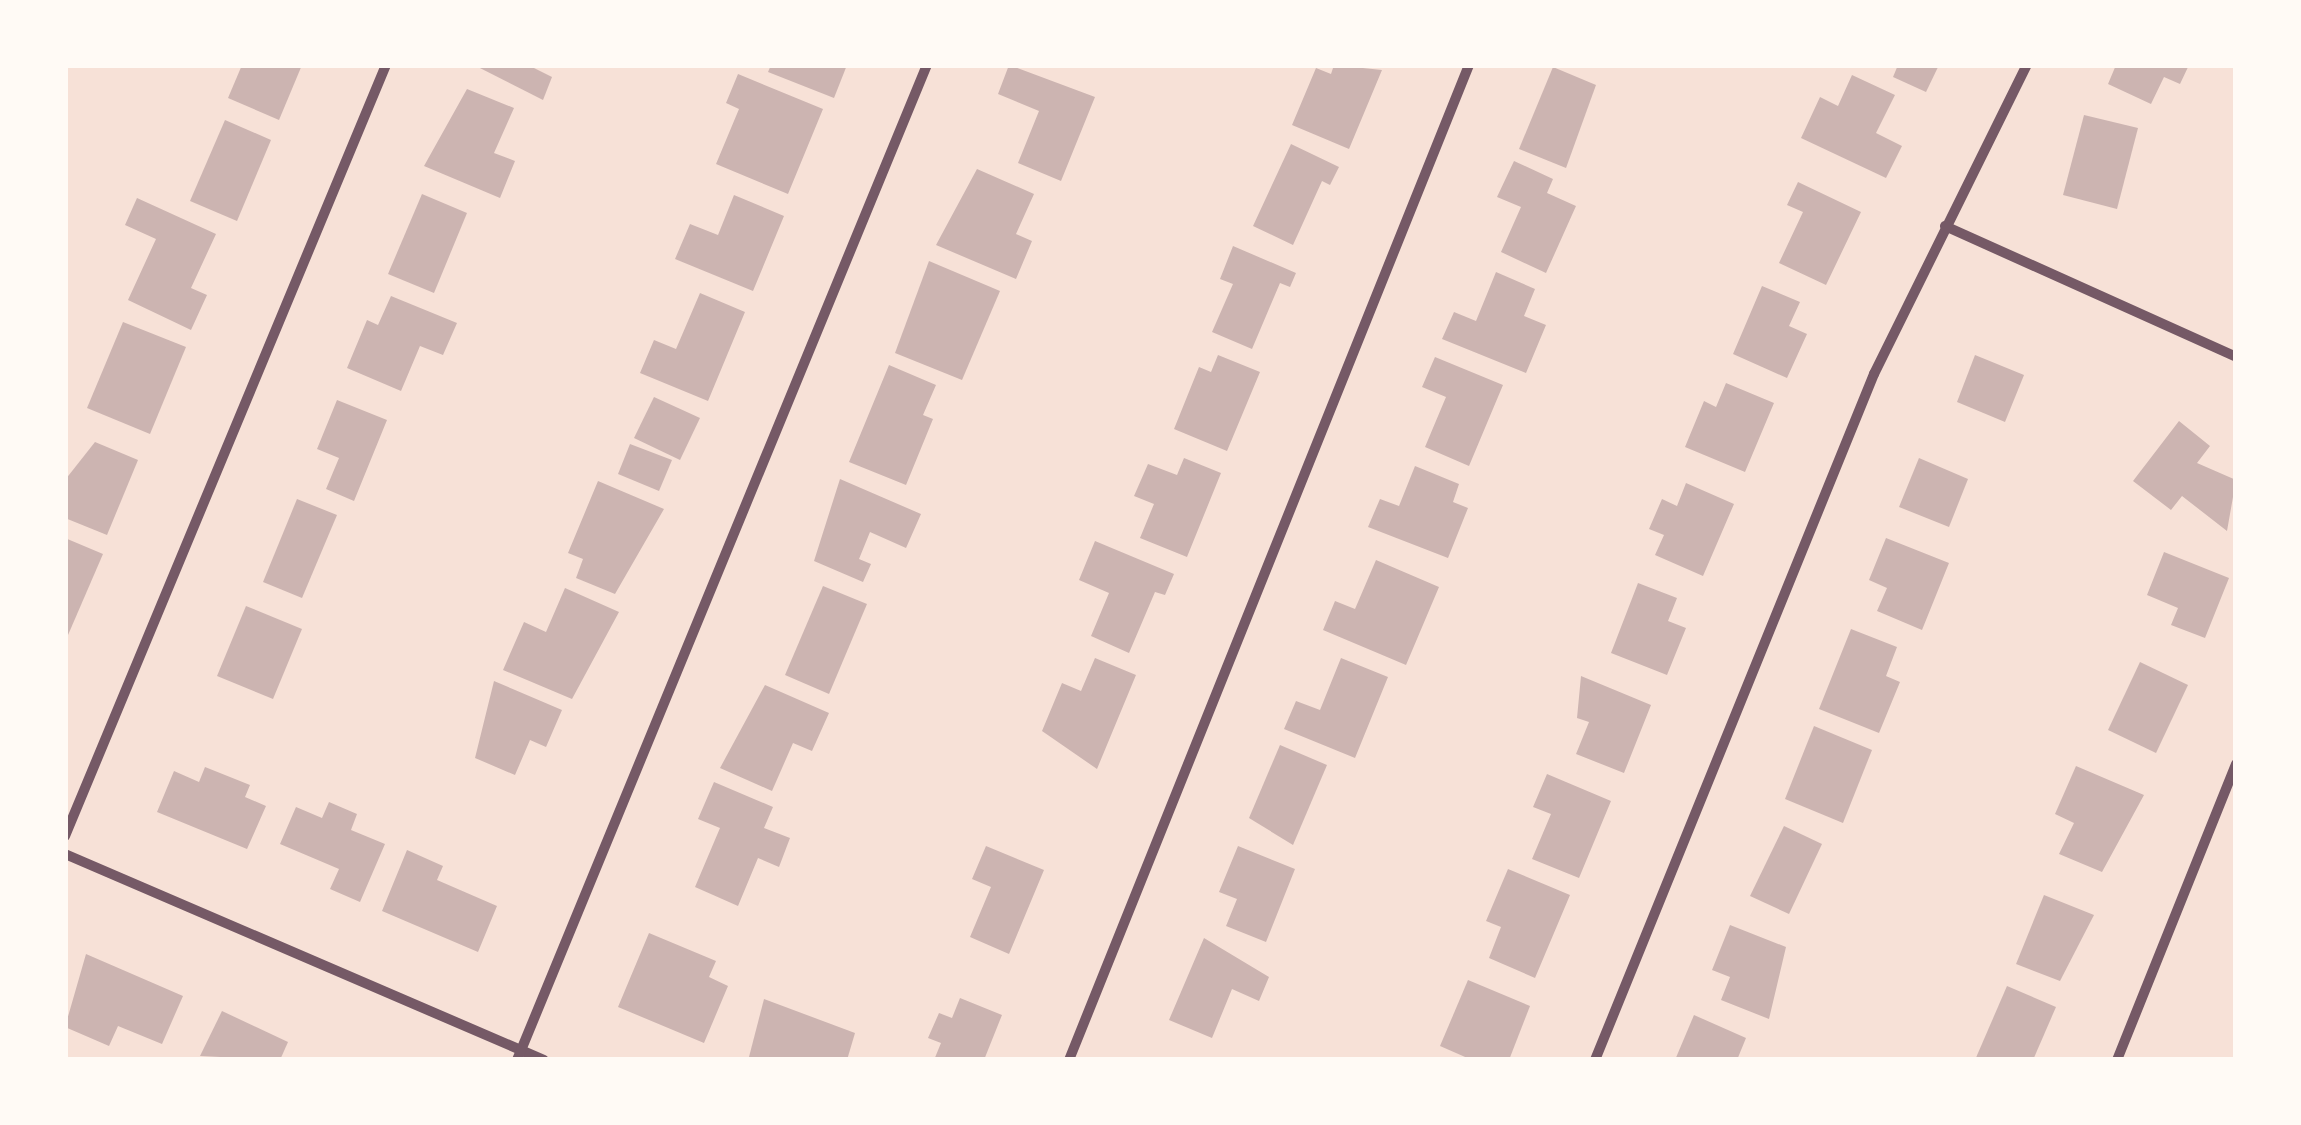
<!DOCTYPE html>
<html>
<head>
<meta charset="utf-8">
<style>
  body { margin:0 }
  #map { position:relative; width:2301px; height:1125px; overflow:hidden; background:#f7e1d7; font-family:Commissioner,sans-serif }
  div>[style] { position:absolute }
  .building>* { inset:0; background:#ccb4b1 }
  .minor>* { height:10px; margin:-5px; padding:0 5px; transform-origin:5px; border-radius:5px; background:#755966 }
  span { translate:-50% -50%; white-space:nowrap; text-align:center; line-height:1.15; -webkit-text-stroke:10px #fffaf5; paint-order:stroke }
  .frame { position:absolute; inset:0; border:68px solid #fffaf5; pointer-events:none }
</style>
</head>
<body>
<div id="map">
  <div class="building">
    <i style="clip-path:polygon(242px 65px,302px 65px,279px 120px,228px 98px)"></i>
    <i style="clip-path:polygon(474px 65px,528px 65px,552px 77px,543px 100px)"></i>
    <i style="clip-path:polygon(771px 65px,847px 65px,834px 98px,768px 72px)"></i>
    <i style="clip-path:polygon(1009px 65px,1095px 97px,1061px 181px,1018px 163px,1039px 111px,998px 94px)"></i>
    <i style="clip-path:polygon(1334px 65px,1382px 70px,1349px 149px,1292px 125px,1316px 68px,1331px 74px)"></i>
    <i style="clip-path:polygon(1898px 65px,1939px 65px,1926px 92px,1893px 77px)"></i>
    <i style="clip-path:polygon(2116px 65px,2189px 65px,2180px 84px,2164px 77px,2151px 104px,2108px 84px)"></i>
    <i style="clip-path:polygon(1553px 67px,1596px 85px,1566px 168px,1519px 149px)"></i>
    <i style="clip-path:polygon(738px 74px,823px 109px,788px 194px,716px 164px,739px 109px,726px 103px)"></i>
    <i style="clip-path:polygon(1852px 75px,1895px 95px,1876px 133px,1902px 146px,1886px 178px,1801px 138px,1820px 97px,1838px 106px)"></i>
    <i style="clip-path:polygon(467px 89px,514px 108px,494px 153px,515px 161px,500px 198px,424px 166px)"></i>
    <i style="clip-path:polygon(2084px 115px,2138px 128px,2117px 209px,2063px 195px)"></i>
    <i style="clip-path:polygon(225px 120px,271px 140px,237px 221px,190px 201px)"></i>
    <i style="clip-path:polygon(1291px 144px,1339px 167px,1330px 185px,1322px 181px,1293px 245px,1253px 226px)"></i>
    <i style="clip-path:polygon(1514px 161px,1553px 179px,1547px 193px,1576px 206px,1546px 273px,1501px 252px,1521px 207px,1497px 197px)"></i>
    <i style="clip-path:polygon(977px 169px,1034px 194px,1016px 234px,1032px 241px,1016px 279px,936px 245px)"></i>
    <i style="clip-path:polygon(1798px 182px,1861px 212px,1826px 285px,1779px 263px,1803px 212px,1787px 205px)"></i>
    <i style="clip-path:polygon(422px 194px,467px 213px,434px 293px,388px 274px)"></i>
    <i style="clip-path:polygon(734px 195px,784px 216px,753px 291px,675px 259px,690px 224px,718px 235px)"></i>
    <i style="clip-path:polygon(137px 198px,216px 234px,191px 288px,207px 295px,191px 330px,128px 300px,156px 239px,125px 225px)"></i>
    <i style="clip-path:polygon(1233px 246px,1296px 273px,1290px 287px,1280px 283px,1252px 349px,1212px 332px,1233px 284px,1220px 279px)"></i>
    <i style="clip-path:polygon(929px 261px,1000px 291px,962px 380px,895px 353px)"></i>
    <i style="clip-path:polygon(1496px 272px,1535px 289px,1524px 316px,1546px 325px,1526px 373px,1442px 339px,1454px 312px,1476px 321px)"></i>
    <i style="clip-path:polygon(1762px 286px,1800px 302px,1789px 326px,1807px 334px,1787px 378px,1733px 354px)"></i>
    <i style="clip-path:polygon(700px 293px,745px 312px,708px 401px,640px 373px,654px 340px,676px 349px)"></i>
    <i style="clip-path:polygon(391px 296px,457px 323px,443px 355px,420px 346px,401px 391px,347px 368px,367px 320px,378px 325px)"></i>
    <i style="clip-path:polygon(123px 322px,186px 347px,150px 434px,87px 408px)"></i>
    <i style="clip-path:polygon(1218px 355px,1260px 372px,1227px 451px,1174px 429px,1199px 367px,1211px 372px)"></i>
    <i style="clip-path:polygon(1975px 355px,2024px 375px,2005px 422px,1957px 402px)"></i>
    <i style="clip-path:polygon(1435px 357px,1503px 385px,1469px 466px,1425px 447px,1446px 397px,1422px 387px)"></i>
    <i style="clip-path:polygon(889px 365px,936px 385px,923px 415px,933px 419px,906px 485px,849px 462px)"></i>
    <i style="clip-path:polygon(1726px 383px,1774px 403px,1745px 472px,1685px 447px,1704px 401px,1716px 407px)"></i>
    <i style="clip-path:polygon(654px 397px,700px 418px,680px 460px,634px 438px)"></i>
    <i style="clip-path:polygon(337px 400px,387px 420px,354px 501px,326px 489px,339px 458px,317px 449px)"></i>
    <i style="clip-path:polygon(2179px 421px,2210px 446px,2197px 463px,2236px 480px,2227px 531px,2182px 496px,2171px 510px,2133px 481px)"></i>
    <i style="clip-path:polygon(95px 442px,138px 460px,107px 535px,65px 518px,65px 480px)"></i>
    <i style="clip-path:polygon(630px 444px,672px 460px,659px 491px,618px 474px)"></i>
    <i style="clip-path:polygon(1184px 458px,1221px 473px,1187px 557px,1140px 538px,1154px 504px,1134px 496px,1148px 464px,1177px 475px)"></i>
    <i style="clip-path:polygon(1919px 458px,1968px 479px,1949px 527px,1899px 507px)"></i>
    <i style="clip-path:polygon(1415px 466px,1459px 484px,1453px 502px,1468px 508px,1448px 558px,1368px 527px,1380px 499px,1399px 506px)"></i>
    <i style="clip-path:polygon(840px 479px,921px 514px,906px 548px,870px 532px,859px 559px,871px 564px,863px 582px,814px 561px)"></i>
    <i style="clip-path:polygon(598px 481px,664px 509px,615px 594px,576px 578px,583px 559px,568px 553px)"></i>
    <i style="clip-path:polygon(1686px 483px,1734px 504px,1703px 576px,1655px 555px,1664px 535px,1649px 529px,1662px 499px,1677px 506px)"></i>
    <i style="clip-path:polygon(297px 499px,337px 515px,302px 598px,263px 582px)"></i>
    <i style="clip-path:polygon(65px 538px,103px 554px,65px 642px)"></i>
    <i style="clip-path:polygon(1886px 538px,1949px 563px,1922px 630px,1877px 611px,1887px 588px,1869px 580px)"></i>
    <i style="clip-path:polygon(1095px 541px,1174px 574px,1165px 595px,1155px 592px,1129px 653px,1091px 636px,1109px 593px,1079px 580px)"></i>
    <i style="clip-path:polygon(2164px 552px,2229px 578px,2205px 638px,2171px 625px,2178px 608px,2147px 595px)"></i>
    <i style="clip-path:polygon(1376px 560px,1439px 587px,1406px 665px,1323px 630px,1335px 601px,1355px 609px)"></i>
    <i style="clip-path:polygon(1638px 583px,1677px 598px,1668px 621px,1686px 628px,1667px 675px,1611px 653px)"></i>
    <i style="clip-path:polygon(823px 586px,867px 604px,829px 694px,785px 675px)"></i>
    <i style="clip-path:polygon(565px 588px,619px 612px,572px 699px,503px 670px,524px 622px,546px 632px)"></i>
    <i style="clip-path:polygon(246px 606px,302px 629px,273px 699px,217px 676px)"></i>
    <i style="clip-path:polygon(1851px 629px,1897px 647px,1886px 676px,1900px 682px,1879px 733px,1819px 709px)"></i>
    <i style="clip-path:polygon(1095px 658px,1136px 675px,1097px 769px,1042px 731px,1062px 683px,1081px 691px)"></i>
    <i style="clip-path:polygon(1341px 658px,1388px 677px,1355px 758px,1284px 729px,1296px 701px,1320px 710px)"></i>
    <i style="clip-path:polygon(2140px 662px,2188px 685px,2156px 753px,2108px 730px)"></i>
    <i style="clip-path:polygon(1581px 676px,1651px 705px,1624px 773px,1576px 754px,1589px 722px,1577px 718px)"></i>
    <i style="clip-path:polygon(494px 681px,562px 710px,546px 747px,530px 740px,515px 775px,475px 758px)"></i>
    <i style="clip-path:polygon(765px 685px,829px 713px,812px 751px,793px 743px,772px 791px,720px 768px)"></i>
    <i style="clip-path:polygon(1814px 726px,1872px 750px,1843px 823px,1785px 799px)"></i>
    <i style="clip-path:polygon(1280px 745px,1327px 765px,1293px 845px,1249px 818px)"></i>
    <i style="clip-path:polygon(2076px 766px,2144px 795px,2102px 872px,2059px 854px,2074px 823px,2055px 814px)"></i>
    <i style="clip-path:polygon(205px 767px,250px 785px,245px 797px,266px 806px,247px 849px,157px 812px,174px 771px,199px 782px)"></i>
    <i style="clip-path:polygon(1547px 774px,1611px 801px,1579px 878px,1532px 859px,1551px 814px,1533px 807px)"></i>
    <i style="clip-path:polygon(714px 782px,773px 807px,764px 828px,790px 838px,779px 867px,758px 858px,738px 906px,695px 887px,720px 828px,698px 819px)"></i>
    <i style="clip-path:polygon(329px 802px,357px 814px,351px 830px,385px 844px,360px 902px,330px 889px,339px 869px,280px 844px,296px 807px,322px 818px)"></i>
    <i style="clip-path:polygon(1784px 826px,1822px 844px,1789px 914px,1750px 896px)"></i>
    <i style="clip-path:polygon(986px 846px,1044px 870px,1009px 954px,970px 937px,991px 887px,972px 879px)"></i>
    <i style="clip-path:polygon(1238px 846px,1295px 869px,1266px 942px,1226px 926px,1237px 899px,1219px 892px)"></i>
    <i style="clip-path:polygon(407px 850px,443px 866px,437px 880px,497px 906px,478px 952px,382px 911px)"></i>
    <i style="clip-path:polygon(1508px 869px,1570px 895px,1535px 978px,1489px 958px,1501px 927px,1486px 921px)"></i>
    <i style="clip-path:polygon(2044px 895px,2094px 915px,2060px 981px,2016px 964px)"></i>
    <i style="clip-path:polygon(1730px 925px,1786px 947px,1769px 1019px,1721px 1000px,1730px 977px,1712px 970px)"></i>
    <i style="clip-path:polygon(649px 933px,716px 961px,709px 977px,728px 986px,704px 1043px,618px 1007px)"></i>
    <i style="clip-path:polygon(1204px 938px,1269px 977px,1259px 1001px,1232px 989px,1212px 1038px,1169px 1020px)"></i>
    <i style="clip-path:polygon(86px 954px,183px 996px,162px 1044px,118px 1026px,109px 1046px,65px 1027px)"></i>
    <i style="clip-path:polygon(1468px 980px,1530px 1006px,1509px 1060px,1472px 1060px,1440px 1046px)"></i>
    <i style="clip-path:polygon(2007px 986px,2056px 1007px,2033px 1060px,1975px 1060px)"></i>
    <i style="clip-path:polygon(960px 998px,1002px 1015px,984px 1060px,934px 1060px,941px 1043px,928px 1038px,939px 1013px,952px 1018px)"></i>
    <i style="clip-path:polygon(764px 999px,855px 1033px,847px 1060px,749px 1057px)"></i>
    <i style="clip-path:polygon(222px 1011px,288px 1042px,280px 1060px,200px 1056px)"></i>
    <i style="clip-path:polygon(1694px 1015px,1746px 1038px,1737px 1060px,1675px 1060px)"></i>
  </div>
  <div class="minor">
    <i style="left:1945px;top:226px;width:319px;rotate:24.2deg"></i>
    <i style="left:65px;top:836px;width:835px;rotate:-67.4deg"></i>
    <i style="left:65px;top:854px;width:521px;rotate:23.27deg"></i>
    <i style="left:517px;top:1060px;width:1076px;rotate:-67.61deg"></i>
    <i style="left:1069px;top:1060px;width:1072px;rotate:-68.1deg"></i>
    <i style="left:1595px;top:1060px;width:741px;rotate:-67.87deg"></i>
    <i style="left:1874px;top:374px;width:345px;rotate:-63.7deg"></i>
    <i style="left:2117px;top:1060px;width:319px;rotate:-68.1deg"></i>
  </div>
  <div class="frame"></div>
</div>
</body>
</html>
